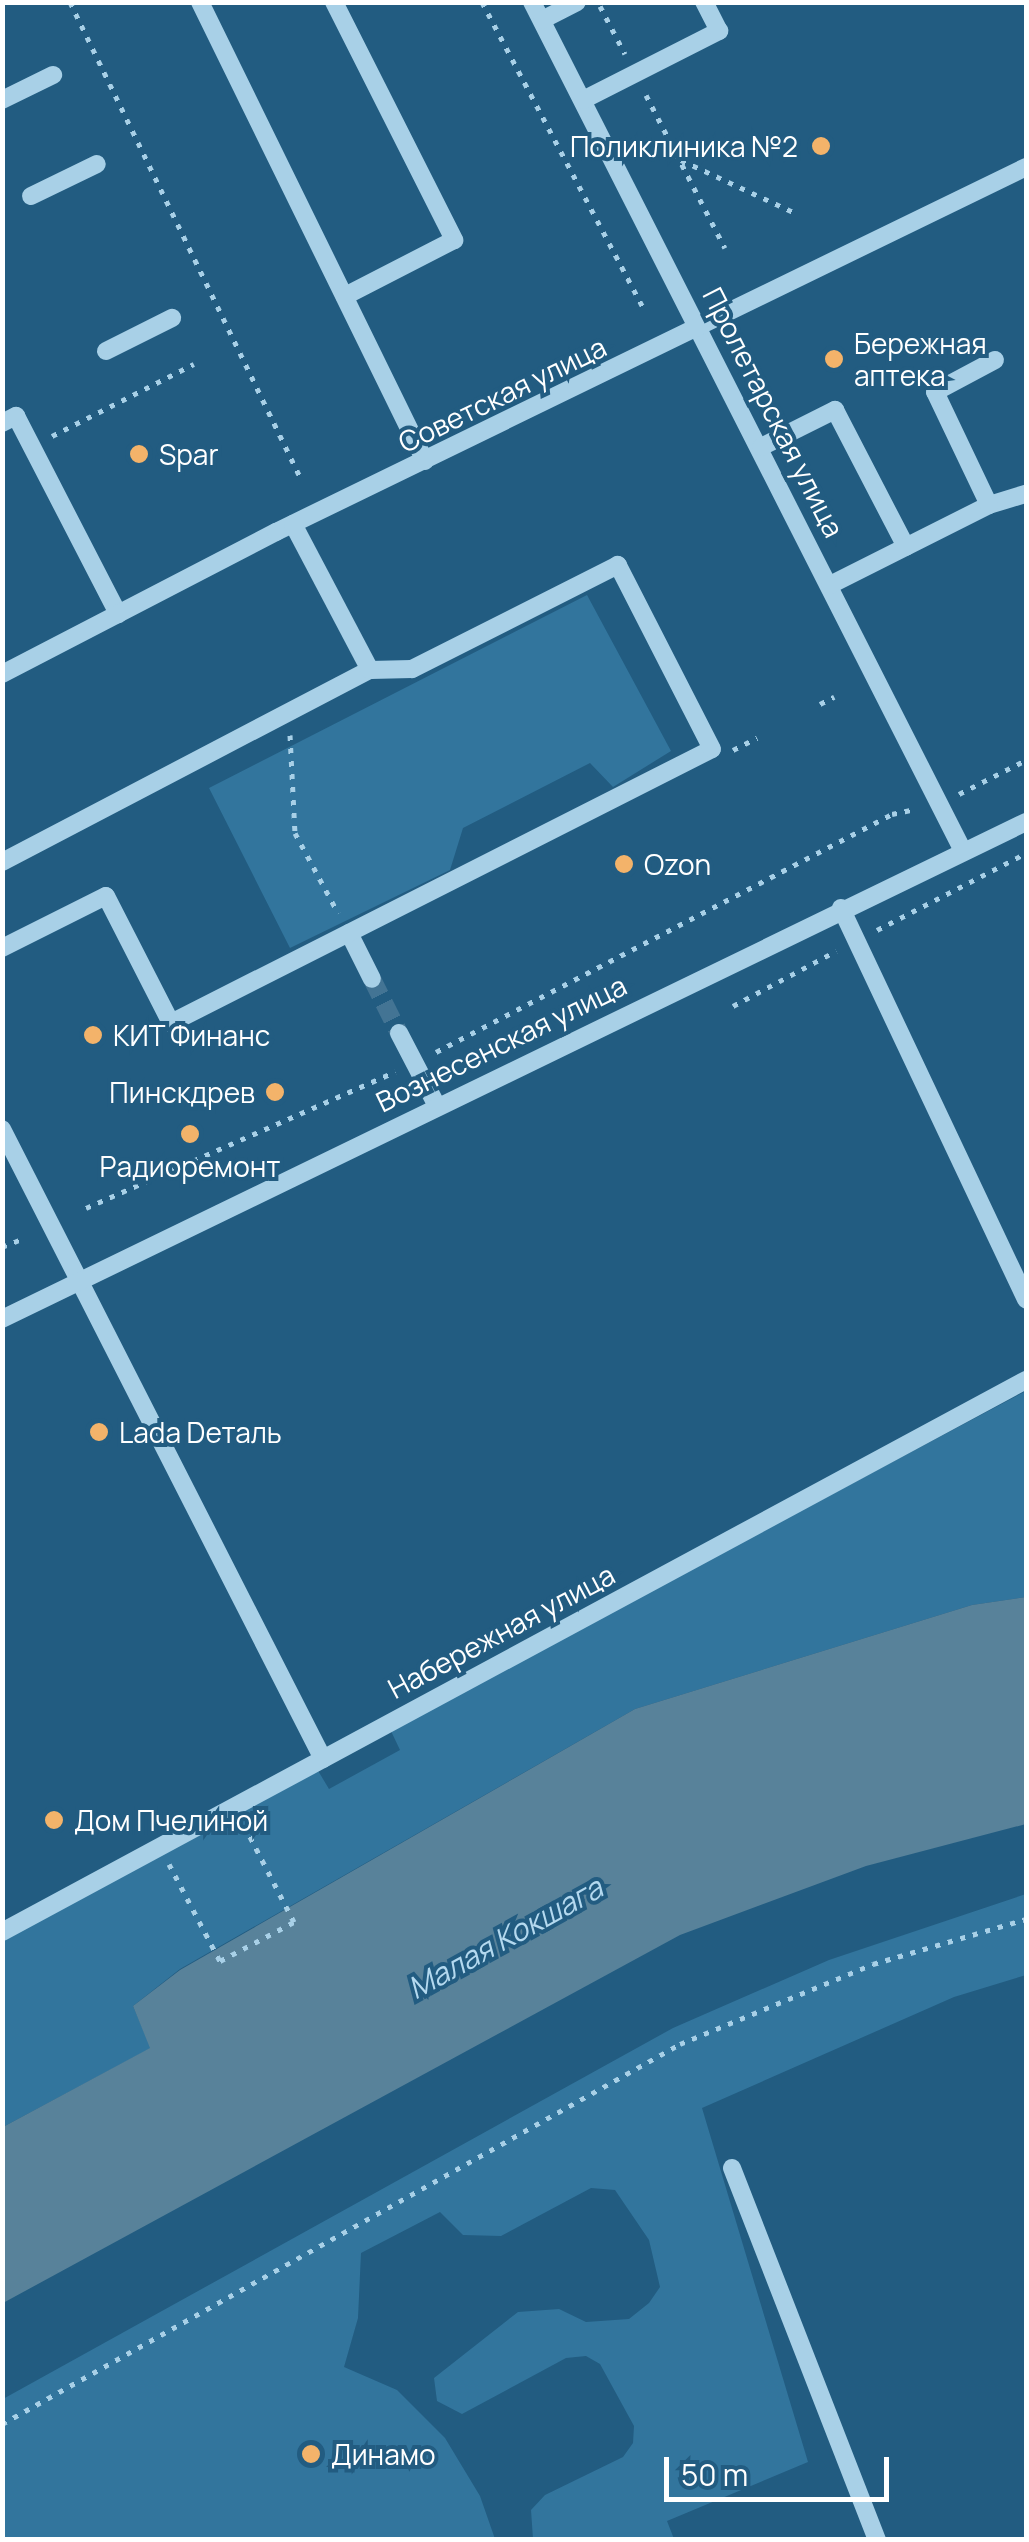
<!DOCTYPE html>
<html>
<head>
<meta charset="utf-8">
<style>
  body { margin:0 }
  #map { position:relative; width:1029px; height:2542px; overflow:hidden; background:#225c81; font-family:Manrope,sans-serif }
  div>[style] { position:absolute }
  .green>* { inset:0; background:#32759d }
  .water>* { inset:0; background:#58829a }
  .minor-tunnel>* { height:18px; margin-top:-9px; transform-origin:0; background:repeating-linear-gradient(90deg,#437494 0 18px,transparent 0 27px) }
  .path>* { height:5px; margin-top:-2.5px; transform-origin:0; background:repeating-linear-gradient(90deg,#a8d0e7 0 5px,transparent 0 13px) }
  .minor>* { height:18px; margin:-9px; padding:0 9px; transform-origin:9px; border-radius:9px; background:#a8d0e7 }
  .dots>* { width:28px; height:28px; translate:-50% -50%; box-sizing:border-box; border:5px solid #225c81; border-radius:50% }
  span { translate:-50% -50%; white-space:nowrap; text-align:center; line-height:1.15; -webkit-text-stroke:8px #225c81; paint-order:stroke }
  .poi-label { font-size:28px; color:#fff }
  .right { translate:-100% -50%; text-align:right }
  .left { translate:0 -50%; text-align:left }
  .street-label { font-size:28px; color:#fff }
  .water-label { font-size:30px; color:#b4d9ef; font-style:italic }
  .frame { position:absolute; inset:0; border:5px solid #fff; pointer-events:none }
  .scale { position:absolute; left:664px; top:2457px; width:225px; height:45px; box-sizing:border-box; border:5px solid #fff; border-top:0; padding-left:12px; font-size:30px; line-height:35px; white-space:nowrap; color:#fff; -webkit-text-stroke:8px #225c81; paint-order:stroke }
</style>
</head>
<body>
<div id="map">
  <div class="green">
    <i style="clip-path:polygon(587px 595px,671px 751px,613px 787px,590px 763px,463px 828px,450px 870px,290px 948px,209px 788px)"></i>
    <i style="clip-path:polygon(1026px 1391px,1026px 1597px,972px 1605px,635px 1709px,180px 1969px,133px 2006px,151px 2048px,3px 2127px,3px 1941px,317px 1769px,329px 1789px,400px 1750px,390px 1729px)"></i>
    <i style="clip-path:polygon(1026px 1894px,1026px 1975px,954px 1997px,702px 2108px,808px 2462px,667px 2521px,674px 2539px,533px 2539px,531px 2510px,545px 2495px,623px 2457px,633px 2443px,634px 2426px,600px 2364px,586px 2356px,566px 2358px,462px 2414px,437px 2401px,434px 2378px,518px 2312px,559px 2309px,586px 2322px,629px 2319px,649px 2303px,660px 2287px,649px 2240px,615px 2190px,591px 2188px,501px 2236px,463px 2235px,440px 2212px,361px 2253px,358px 2318px,344px 2367px,397px 2390px,445px 2438px,480px 2496px,495px 2539px,3px 2539px,3px 2399px,673px 2028px,829px 1960px)"></i>
  </div>
  <div class="water">
    <i style="clip-path:polygon(1026px 1597px,1026px 1824px,866px 1866px,680px 1935px,3px 2303px,3px 2127px,150px 2048px,133px 2006px,180px 1970px,635px 1709px,972px 1605px)"></i>
  </div>
  <div class="minor-tunnel">
    <i style="left:372px;top:979px;width:60px;rotate:63.4deg"></i>
  </div>
  <div class="path">
    <i style="left:70px;top:2px;width:528px;rotate:64.16deg"></i>
    <i style="left:482px;top:2px;width:347px;rotate:62.2deg"></i>
    <i style="left:600px;top:6px;width:54px;rotate:62.5deg"></i>
    <i style="left:646px;top:95px;width:172px;rotate:62.7deg"></i>
    <i style="left:681px;top:160px;width:126px;rotate:24.9deg"></i>
    <i style="left:52px;top:436px;width:159px;rotate:-26.9deg"></i>
    <i style="left:820px;top:704px;width:16px;rotate:-27deg"></i>
    <i style="left:290px;top:735px;width:98px;rotate:87.1deg"></i>
    <i style="left:295px;top:833px;width:91px;rotate:61.7deg"></i>
    <i style="left:733px;top:750px;width:27px;rotate:-27deg"></i>
    <i style="left:959px;top:794px;width:75px;rotate:-26.9deg"></i>
    <i style="left:877px;top:930px;width:168px;rotate:-27.3deg"></i>
    <i style="left:733px;top:1006px;width:117px;rotate:-28.1deg"></i>
    <i style="left:436px;top:1052px;width:514px;rotate:-27.56deg"></i>
    <i style="left:892px;top:814px;width:25px;rotate:-12deg"></i>
    <i style="left:86px;top:1208px;width:338px;rotate:-23.8deg"></i>
    <i style="left:2px;top:1247px;width:22px;rotate:-22deg"></i>
    <i style="left:169px;top:1864px;width:110px;rotate:62.3deg"></i>
    <i style="left:220px;top:1961px;width:84px;rotate:-27.8deg"></i>
    <i style="left:294px;top:1922px;width:107px;rotate:-117.3deg"></i>
    <i style="left:2px;top:2424px;width:777px;rotate:-29.27deg"></i>
    <i style="left:680px;top:2044px;width:209px;rotate:-22.5deg"></i>
    <i style="left:873px;top:1964px;width:159px;rotate:-16.4deg"></i>
  </div>
  <div class="minor">
    <i style="left:200px;top:2px;width:511px;rotate:63.89deg"></i>
    <i style="left:334px;top:2px;width:267px;rotate:63.2deg"></i>
    <i style="left:454px;top:240px;width:123px;rotate:152.8deg"></i>
    <i style="left:532px;top:2px;width:950px;rotate:63.08deg"></i>
    <i style="left:542px;top:20px;width:39px;rotate:-27deg"></i>
    <i style="left:2px;top:100px;width:57px;rotate:-26.1deg"></i>
    <i style="left:583px;top:100px;width:153px;rotate:-26.9deg"></i>
    <i style="left:719px;top:31px;width:33px;rotate:-117deg"></i>
    <i style="left:31px;top:196px;width:73px;rotate:-25.9deg"></i>
    <i style="left:106px;top:351px;width:74px;rotate:-26.6deg"></i>
    <i style="left:2px;top:423px;width:16px;rotate:-27deg"></i>
    <i style="left:16px;top:416px;width:223px;rotate:62.7deg"></i>
    <i style="left:761px;top:447px;width:83px;rotate:-26.6deg"></i>
    <i style="left:835px;top:410px;width:154px;rotate:62.6deg"></i>
    <i style="left:989px;top:505px;width:39px;rotate:-17deg"></i>
    <i style="left:830px;top:585px;width:178px;rotate:-26.7deg"></i>
    <i style="left:989px;top:505px;width:125px;rotate:-115.5deg"></i>
    <i style="left:935px;top:392px;width:68px;rotate:-28.1deg"></i>
    <i style="left:2px;top:674px;width:309px;rotate:-27.4deg"></i>
    <i style="left:276px;top:532px;width:834px;rotate:-25.95deg"></i>
    <i style="left:2px;top:862px;width:415px;rotate:-27.6deg"></i>
    <i style="left:841px;top:908px;width:433px;rotate:64.7deg"></i>
    <i style="left:349px;top:933px;width:51px;rotate:63.4deg"></i>
    <i style="left:2px;top:948px;width:116px;rotate:-26.6deg"></i>
    <i style="left:106px;top:896px;width:143px;rotate:62.9deg"></i>
    <i style="left:171px;top:1023px;width:606px;rotate:-26.86deg"></i>
    <i style="left:712px;top:749px;width:207px;rotate:-117.1deg"></i>
    <i style="left:618px;top:565px;width:231px;rotate:153.2deg"></i>
    <i style="left:412px;top:669px;width:42px;rotate:178.6deg"></i>
    <i style="left:370px;top:670px;width:165px;rotate:-117.8deg"></i>
    <i style="left:399px;top:1033px;width:82px;rotate:62.5deg"></i>
    <i style="left:2px;top:1129px;width:707px;rotate:63deg"></i>
    <i style="left:2px;top:1319px;width:1138px;rotate:-25.89deg"></i>
    <i style="left:2px;top:1932px;width:1163px;rotate:-28.33deg"></i>
    <i style="left:732px;top:2168px;width:399px;rotate:68.7deg"></i>
  </div>
  <div class="dots">
    <i style="left:821px;top:146px;background:#f3b36a"></i>
    <i style="left:834px;top:359px;background:#f3b36a"></i>
    <i style="left:139px;top:454px;background:#f3b36a"></i>
    <i style="left:624px;top:864px;background:#f3b36a"></i>
    <i style="left:93px;top:1035px;background:#f3b36a"></i>
    <i style="left:275px;top:1092px;background:#f3b36a"></i>
    <i style="left:190px;top:1134px;background:#f3b36a"></i>
    <i style="left:99px;top:1432px;background:#f3b36a"></i>
    <i style="left:54px;top:1820px;background:#f3b36a"></i>
    <i style="left:311px;top:2454px;background:#f3b36a"></i>
  </div>
  <div class="poi-label">
    <span class="right" style="left:798px;top:146px">Поликлиника №2</span>
    <span class="left" style="left:854px;top:359px">Бережная<br>аптека</span>
    <span class="left" style="left:159px;top:454px">Spar</span>
    <span class="left" style="left:644px;top:864px">Ozon</span>
    <span class="left" style="left:113px;top:1035px">КИТ Финанс</span>
    <span class="right" style="left:255px;top:1092px">Пинскдрев</span>
    <span style="left:190px;top:1166px">Радиоремонт</span>
    <span class="left" style="left:119px;top:1432px">Lada Dеталь</span>
    <span class="left" style="left:74px;top:1820px">Дом Пчелиной</span>
    <span class="left" style="left:331px;top:2454px">Динамо</span>
  </div>
  <div class="street-label">
    <span style="left:502px;top:394px;rotate:-26deg">Советская улица</span>
    <span style="left:774px;top:412px;rotate:63deg">Пролетарская улица</span>
    <span style="left:501px;top:1043px;rotate:-26deg">Вознесенская улица</span>
    <span style="left:501px;top:1631px;rotate:-28deg">Набережная улица</span>
  </div>
  <div class="water-label">
    <span style="left:505px;top:1938px;rotate:-29deg">Малая Кокшага</span>
  </div>
  <div class="frame"></div>
  <div class="scale">50 m</div>
</div>
</body>
</html>
